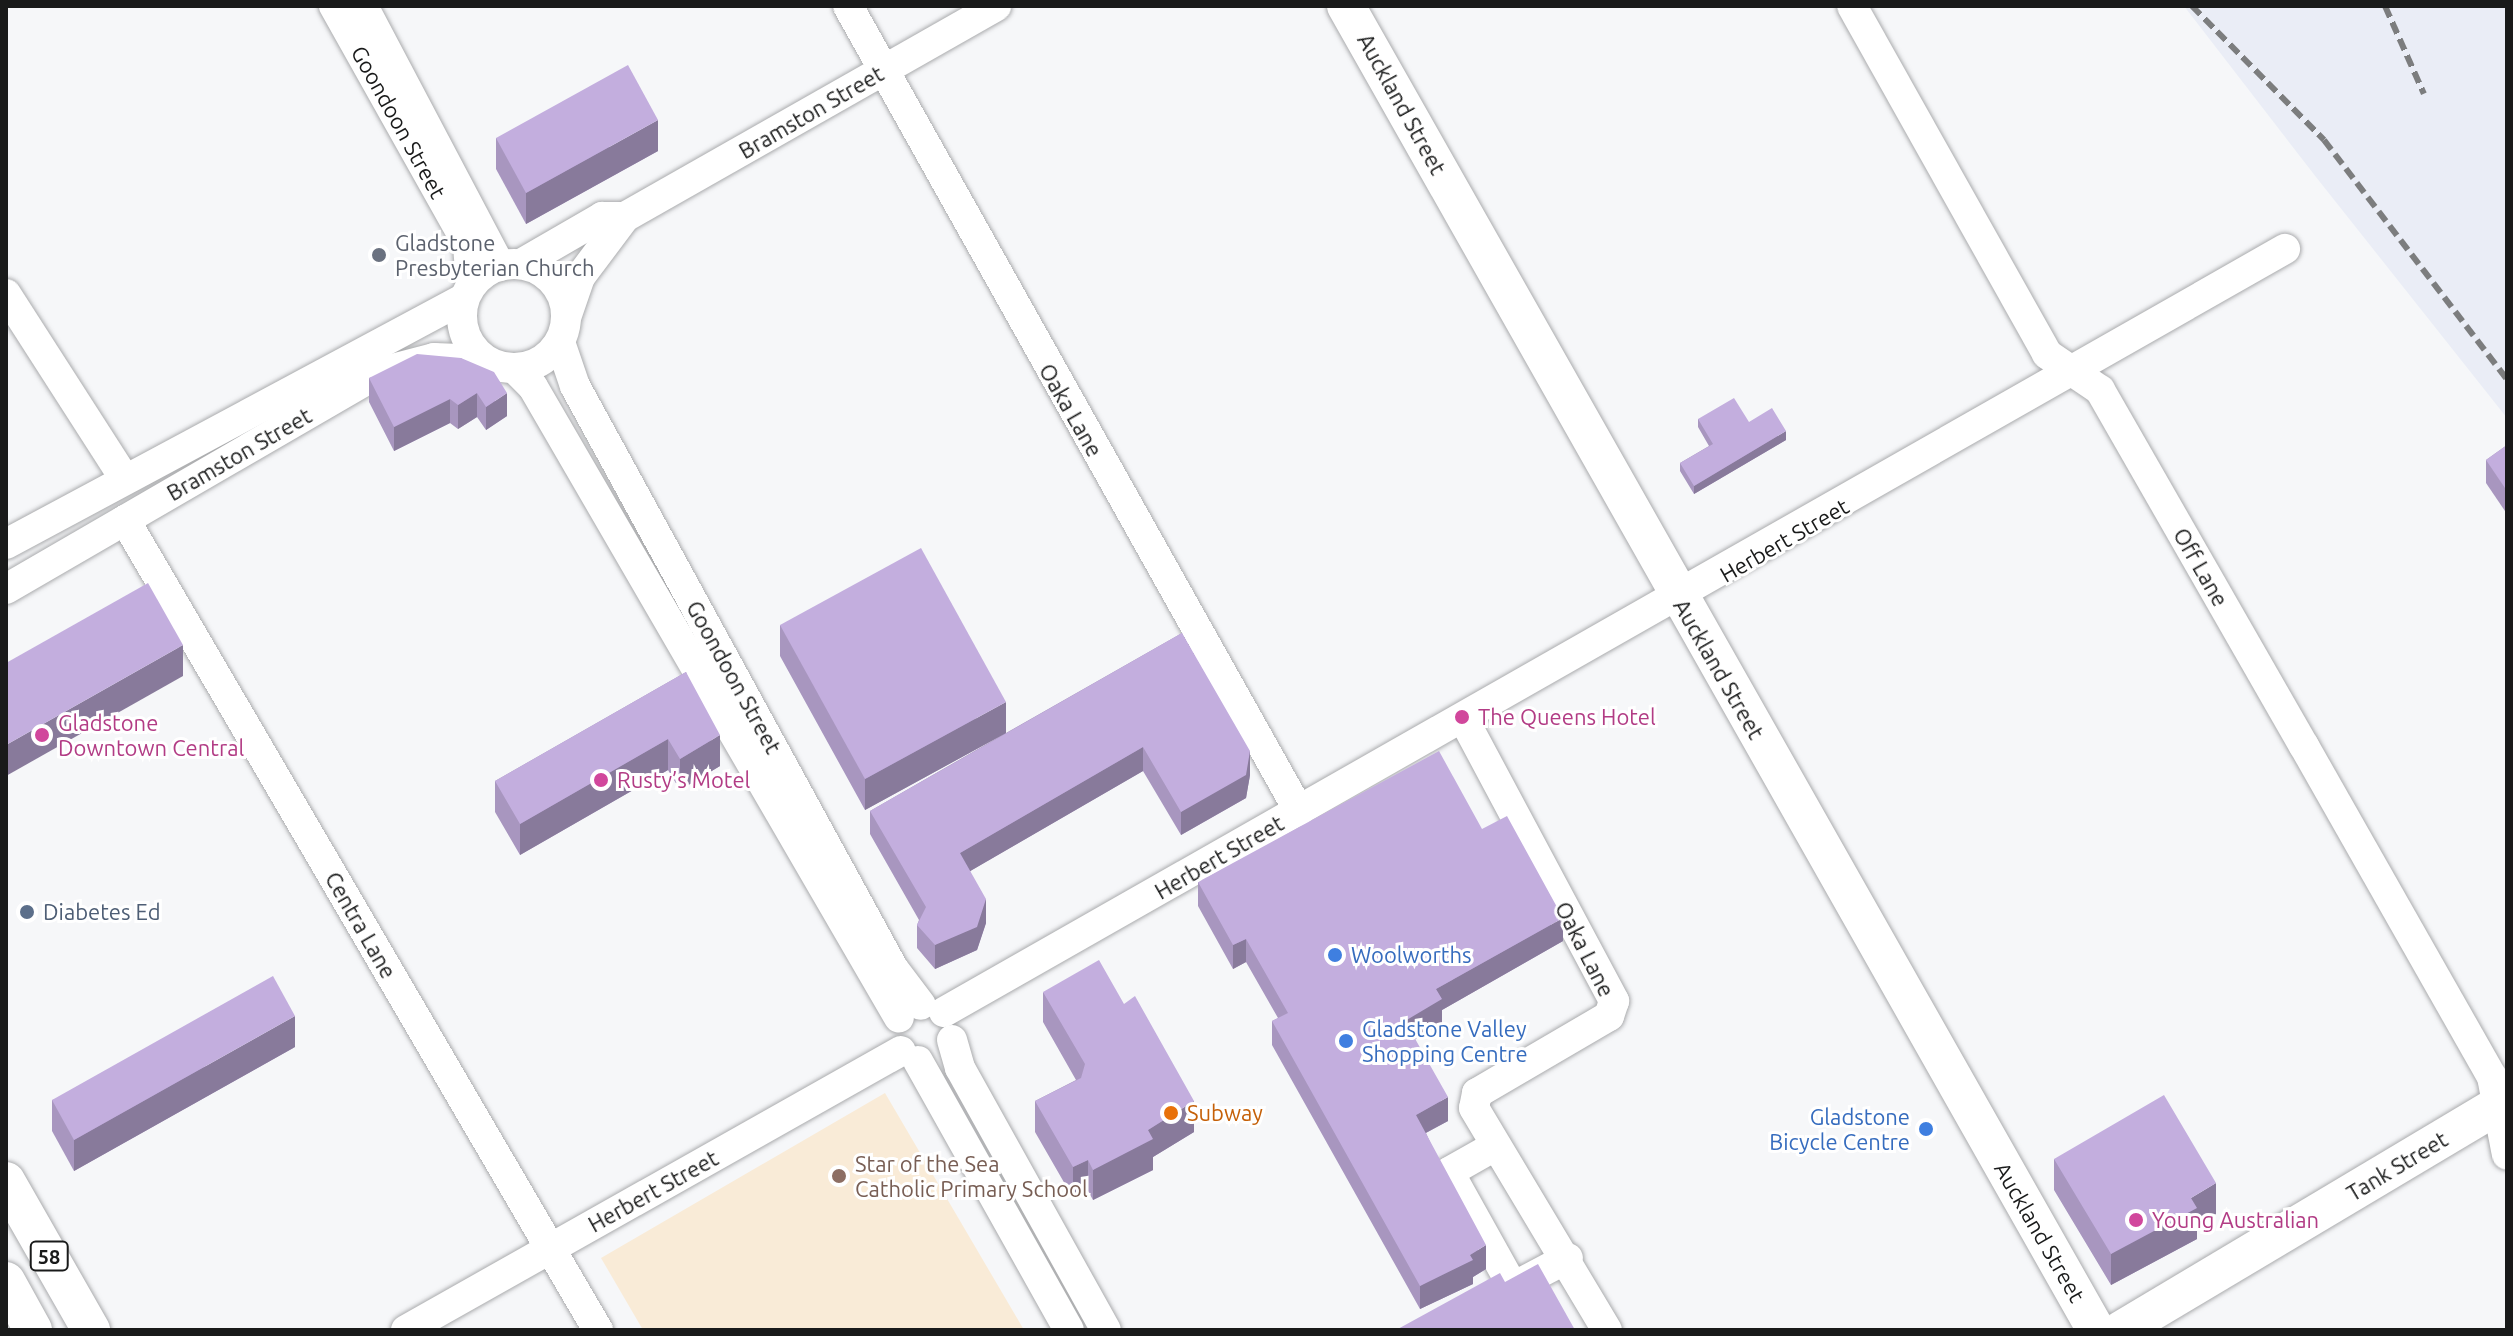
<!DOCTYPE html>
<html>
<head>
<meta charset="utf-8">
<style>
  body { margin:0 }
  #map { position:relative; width:2513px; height:1336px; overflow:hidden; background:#f6f7f9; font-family:Ubuntu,sans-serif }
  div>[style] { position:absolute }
  .built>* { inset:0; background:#eaedf6 }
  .education>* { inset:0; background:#f9ebd7 }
  .roads { filter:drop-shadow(0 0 2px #aaabad) drop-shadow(0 0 2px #aaabad) }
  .minor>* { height:30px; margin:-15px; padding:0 15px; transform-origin:15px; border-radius:15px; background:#fff }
  .minor>.ring { margin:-15px; padding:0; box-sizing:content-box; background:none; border:30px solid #fff; border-radius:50% }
  .major>* { height:38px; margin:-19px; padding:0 19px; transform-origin:19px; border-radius:19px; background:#fff }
  .rail>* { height:6px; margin-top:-3px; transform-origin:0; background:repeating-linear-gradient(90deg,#7c7d7e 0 12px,transparent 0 18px) }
  .wall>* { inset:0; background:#a896bf }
  .shaded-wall>* { inset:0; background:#887a9b }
  .building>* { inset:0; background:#c3aede }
  .dots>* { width:22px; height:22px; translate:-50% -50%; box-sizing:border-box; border:4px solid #fff; border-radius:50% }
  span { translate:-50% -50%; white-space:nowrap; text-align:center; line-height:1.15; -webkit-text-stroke:6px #fff; paint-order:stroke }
  .shield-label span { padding:2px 6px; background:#fff; border:2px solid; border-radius:6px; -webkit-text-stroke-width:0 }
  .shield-label { font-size:20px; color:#191a1a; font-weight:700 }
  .street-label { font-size:22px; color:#191a1a }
  .worship-label { font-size:22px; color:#5b616d }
  .left { translate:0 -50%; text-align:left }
  .hotel-label { font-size:22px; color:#b23c85 }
  .service-label { font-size:22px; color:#4e5e75 }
  .shop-label { font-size:22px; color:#366cbe }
  .right { translate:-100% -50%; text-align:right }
  .food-label { font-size:22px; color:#c56008 }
  .education-label { font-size:22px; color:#785e54 }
  .frame { position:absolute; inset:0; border:8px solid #191a1a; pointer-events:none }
</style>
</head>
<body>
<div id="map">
  <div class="built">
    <i style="clip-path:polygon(2184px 6px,2507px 6px,2507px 418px,2316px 177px)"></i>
  </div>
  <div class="education">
    <i style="clip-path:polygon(885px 1093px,1024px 1330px,643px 1330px,601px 1258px)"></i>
  </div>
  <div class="roads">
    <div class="minor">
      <i style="left:334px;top:6px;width:274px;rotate:60.7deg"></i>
      <i style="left:468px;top:245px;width:40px;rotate:85.7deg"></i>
      <i style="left:363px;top:6px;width:294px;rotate:62.2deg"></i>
      <i style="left:848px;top:6px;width:923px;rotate:60.74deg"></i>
      <i style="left:1852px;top:6px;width:399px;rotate:60.7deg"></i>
      <i style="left:2047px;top:354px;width:64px;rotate:34.2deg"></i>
      <i style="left:2100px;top:390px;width:410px;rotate:60.2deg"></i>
      <i style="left:2304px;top:746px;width:381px;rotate:60.4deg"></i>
      <i style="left:2492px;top:1077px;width:79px;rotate:79.1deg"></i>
      <i class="ring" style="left:462px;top:264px;width:74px;height:74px"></i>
      <i style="left:521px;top:264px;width:94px;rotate:-30.1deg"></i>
      <i style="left:602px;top:217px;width:23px"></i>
      <i style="left:6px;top:294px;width:219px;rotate:57.3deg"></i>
      <i style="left:567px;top:315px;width:40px;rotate:-71.1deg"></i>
      <i style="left:580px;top:277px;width:75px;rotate:-53.1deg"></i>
      <i style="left:625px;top:217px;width:427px;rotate:-29.6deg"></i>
      <i style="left:560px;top:342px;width:46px;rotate:71.2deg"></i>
      <i style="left:575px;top:386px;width:663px;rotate:61.35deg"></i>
      <i style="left:893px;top:968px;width:46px;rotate:52.9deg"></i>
      <i style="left:515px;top:369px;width:25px;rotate:45deg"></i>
      <i style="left:533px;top:387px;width:729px;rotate:59.88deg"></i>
      <i style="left:125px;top:520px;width:938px;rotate:59.72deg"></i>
      <i style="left:6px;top:544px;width:519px;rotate:-28.2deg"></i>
      <i style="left:6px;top:589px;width:433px;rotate:-30.1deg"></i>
      <i style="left:381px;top:372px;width:55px;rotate:-14.8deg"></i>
      <i style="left:434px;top:358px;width:51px;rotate:2.2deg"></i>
      <i style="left:1463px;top:718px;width:321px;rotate:61.9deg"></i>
      <i style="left:1614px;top:1001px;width:16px;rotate:108deg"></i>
      <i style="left:1609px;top:1016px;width:153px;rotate:149.7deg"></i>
      <i style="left:1477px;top:1093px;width:15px;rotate:101deg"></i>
      <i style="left:1474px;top:1108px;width:259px;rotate:59.1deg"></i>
      <i style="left:944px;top:1012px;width:1543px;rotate:-29.64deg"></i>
      <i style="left:952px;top:1040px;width:29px;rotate:74deg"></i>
      <i style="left:960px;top:1068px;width:300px;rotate:60.9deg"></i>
      <i style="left:918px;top:1061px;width:308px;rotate:60.7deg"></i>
      <i style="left:1495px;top:1146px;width:53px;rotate:150.5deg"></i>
      <i style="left:1449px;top:1172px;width:132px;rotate:60.9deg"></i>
      <i style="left:1513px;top:1287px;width:62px;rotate:-27.8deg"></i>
      <i style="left:406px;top:1330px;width:568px;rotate:-29.41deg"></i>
    </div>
    <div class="major">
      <i style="left:1346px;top:6px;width:1522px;rotate:60.47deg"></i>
      <i style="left:6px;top:1181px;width:172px;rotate:60.3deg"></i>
      <i style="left:6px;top:1281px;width:56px;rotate:61.1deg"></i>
      <i style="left:2121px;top:1330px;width:449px;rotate:-30.8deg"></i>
    </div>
  </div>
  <div class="rail">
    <i style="left:2192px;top:6px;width:188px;rotate:45.4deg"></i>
    <i style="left:2324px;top:140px;width:301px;rotate:52.6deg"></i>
    <i style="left:2385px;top:6px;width:96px;rotate:66.1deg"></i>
  </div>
  <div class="wall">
    <i style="clip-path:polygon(496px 138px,658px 151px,526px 224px,496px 169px)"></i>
    <i style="clip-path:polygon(461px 358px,507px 416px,486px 430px,477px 417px,458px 429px,450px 423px,394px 451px,369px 402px,369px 378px)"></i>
    <i style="clip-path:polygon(1698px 419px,1749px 422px,1786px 440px,1694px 494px,1680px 471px,1680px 463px,1709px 446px,1698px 427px)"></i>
    <i style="clip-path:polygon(2507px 445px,2507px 514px,2486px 483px,2486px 460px)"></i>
    <i style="clip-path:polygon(780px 625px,1006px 733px,1182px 633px,1250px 775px,1246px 798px,1181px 835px,1143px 771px,970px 871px,986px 923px,977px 950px,935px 969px,917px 948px,917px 925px,919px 920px,870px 834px,870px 811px,1004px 734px,865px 810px,780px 656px)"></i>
    <i style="clip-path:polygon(686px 672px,720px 766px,680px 790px,668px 770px,520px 855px,495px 812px,495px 781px)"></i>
    <i style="clip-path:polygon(1482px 829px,1563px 941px,1442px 1010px,1442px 1023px,1415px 1039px,1448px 1121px,1426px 1133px,1486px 1269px,1473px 1277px,1473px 1284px,1420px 1309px,1272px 1045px,1272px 1021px,1278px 1018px,1246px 962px,1233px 969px,1198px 906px,1198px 882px)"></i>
    <i style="clip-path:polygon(1043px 992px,1194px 1132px,1153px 1157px,1153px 1170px,1093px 1200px,1088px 1191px,1073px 1198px,1035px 1132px,1035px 1101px,1076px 1080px,1043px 1022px)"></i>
    <i style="clip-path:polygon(295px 1047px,74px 1171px,52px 1131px,52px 1100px)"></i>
    <i style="clip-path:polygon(2054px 1159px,2216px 1214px,2197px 1225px,2197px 1239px,2111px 1285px,2054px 1190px)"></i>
  </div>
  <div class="shaded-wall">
    <i style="clip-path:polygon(658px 120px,658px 151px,526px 224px,526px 193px)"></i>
    <i style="clip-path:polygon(477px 393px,477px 417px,458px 429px,458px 405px)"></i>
    <i style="clip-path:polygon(507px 393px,507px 416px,486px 430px,486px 407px)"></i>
    <i style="clip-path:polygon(450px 399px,450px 423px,394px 451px,394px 427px)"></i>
    <i style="clip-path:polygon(1786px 431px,1786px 440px,1694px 494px,1694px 486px)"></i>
    <i style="clip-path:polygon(183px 645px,183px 676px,6px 776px,6px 745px)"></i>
    <i style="clip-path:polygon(1006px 702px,1006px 733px,865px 810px,865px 779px)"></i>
    <i style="clip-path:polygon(720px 735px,720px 766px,680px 790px,680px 759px)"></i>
    <i style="clip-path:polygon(668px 739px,668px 770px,520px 855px,520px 824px)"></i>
    <i style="clip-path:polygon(1143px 747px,1143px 771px,960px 877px,960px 853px)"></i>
    <i style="clip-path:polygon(1250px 751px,1250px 775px,1246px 798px,1181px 835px,1181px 812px)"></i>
    <i style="clip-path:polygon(986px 899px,986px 923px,977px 950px,935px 969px,935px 945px)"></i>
    <i style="clip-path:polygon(1563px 918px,1563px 941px,1442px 1010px,1442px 1023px,1405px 1045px,1405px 1021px,1436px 989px)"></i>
    <i style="clip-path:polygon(1246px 939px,1246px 962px,1233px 969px,1233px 945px)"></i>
    <i style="clip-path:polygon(295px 1016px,295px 1047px,74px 1171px,74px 1140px)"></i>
    <i style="clip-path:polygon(1448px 1097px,1448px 1121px,1416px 1138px,1416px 1115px)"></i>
    <i style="clip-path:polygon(1194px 1101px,1194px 1132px,1153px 1157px,1153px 1170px,1093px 1200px,1093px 1170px,1148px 1130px)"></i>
    <i style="clip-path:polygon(1088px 1160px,1088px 1191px,1073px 1198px,1073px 1167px)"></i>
    <i style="clip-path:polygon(2216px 1183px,2216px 1214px,2197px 1225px,2197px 1239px,2111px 1285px,2111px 1254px,2191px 1198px)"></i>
    <i style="clip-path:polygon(1486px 1245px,1486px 1269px,1473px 1277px,1473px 1284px,1420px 1309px,1420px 1286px)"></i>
  </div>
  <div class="building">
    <i style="clip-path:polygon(628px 65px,658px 120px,526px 193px,496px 138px)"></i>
    <i style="clip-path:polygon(417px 354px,461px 358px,494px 372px,507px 393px,486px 407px,477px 393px,458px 405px,450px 399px,394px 427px,369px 378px)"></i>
    <i style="clip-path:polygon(1734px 398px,1749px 422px,1772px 408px,1786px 431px,1694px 486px,1680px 463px,1713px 444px,1698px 419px)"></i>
    <i style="clip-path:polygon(2507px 445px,2507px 491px,2486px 460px)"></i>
    <i style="clip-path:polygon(921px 548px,1006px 702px,865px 779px,780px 625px)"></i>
    <i style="clip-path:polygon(148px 583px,183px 645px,6px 745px,6px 663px)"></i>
    <i style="clip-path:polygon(1182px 633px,1250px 751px,1246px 775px,1181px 812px,1143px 747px,960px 853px,986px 899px,977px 927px,935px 945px,917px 925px,926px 907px,870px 811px)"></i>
    <i style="clip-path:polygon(686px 672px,720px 735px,680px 759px,668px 739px,520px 824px,495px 781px)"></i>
    <i style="clip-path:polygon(1439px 751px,1482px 829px,1507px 816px,1563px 918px,1436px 989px,1442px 999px,1405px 1021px,1448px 1097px,1416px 1115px,1486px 1245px,1470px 1255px,1473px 1260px,1420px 1286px,1272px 1021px,1288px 1013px,1246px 939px,1233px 945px,1198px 882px)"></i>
    <i style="clip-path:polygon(1099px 960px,1124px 1004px,1135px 996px,1194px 1101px,1148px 1130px,1153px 1139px,1093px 1170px,1088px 1160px,1073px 1167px,1035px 1101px,1081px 1078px,1085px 1064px,1043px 992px)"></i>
    <i style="clip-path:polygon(273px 976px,295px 1016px,74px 1140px,52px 1100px)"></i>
    <i style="clip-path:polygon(2164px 1095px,2216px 1183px,2191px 1198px,2197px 1208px,2111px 1254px,2054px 1159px)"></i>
    <i style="clip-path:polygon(1538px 1264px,1575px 1330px,1396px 1330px,1500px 1273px,1505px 1282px)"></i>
  </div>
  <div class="dots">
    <i style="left:379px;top:255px;background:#6b7280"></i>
    <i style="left:1462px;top:717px;background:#d1479c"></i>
    <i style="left:42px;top:735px;background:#d1479c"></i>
    <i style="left:601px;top:780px;background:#d1479c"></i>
    <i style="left:27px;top:912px;background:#5c6f8a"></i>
    <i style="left:1335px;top:955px;background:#3f7fe0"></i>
    <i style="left:1346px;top:1041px;background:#3f7fe0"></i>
    <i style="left:1171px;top:1113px;background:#e8710a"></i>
    <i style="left:1926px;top:1129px;background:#3f7fe0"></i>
    <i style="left:839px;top:1176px;background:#8d6e63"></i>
    <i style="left:2136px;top:1220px;background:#d1479c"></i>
  </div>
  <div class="shield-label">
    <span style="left:49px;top:1256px">58</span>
  </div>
  <div class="street-label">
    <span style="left:1402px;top:104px;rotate:61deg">Auckland Street</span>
    <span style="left:811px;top:112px;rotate:-30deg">Bramston Street</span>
    <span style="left:399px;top:122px;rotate:61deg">Goondoon Street</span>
    <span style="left:1071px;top:410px;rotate:60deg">Oaka Lane</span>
    <span style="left:239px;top:454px;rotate:-30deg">Bramston Street</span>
    <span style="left:1784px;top:540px;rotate:-30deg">Herbert Street</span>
    <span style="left:2201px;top:567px;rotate:60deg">Off Lane</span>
    <span style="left:1719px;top:669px;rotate:60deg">Auckland Street</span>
    <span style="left:734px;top:677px;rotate:61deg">Goondoon Street</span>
    <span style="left:1219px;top:857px;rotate:-30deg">Herbert Street</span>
    <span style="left:361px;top:925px;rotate:60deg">Centra Lane</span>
    <span style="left:1585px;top:949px;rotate:63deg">Oaka Lane</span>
    <span style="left:2397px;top:1166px;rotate:-31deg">Tank Street</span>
    <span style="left:653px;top:1191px;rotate:-29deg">Herbert Street</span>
    <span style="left:2040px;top:1232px;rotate:60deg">Auckland Street</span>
  </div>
  <div class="worship-label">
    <span class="left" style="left:395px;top:255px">Gladstone<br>Presbyterian Church</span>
  </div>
  <div class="hotel-label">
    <span class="left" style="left:1478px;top:717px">The Queens Hotel</span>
    <span class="left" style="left:58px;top:735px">Gladstone<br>Downtown Central</span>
    <span class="left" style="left:617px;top:780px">Rusty’s Motel</span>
    <span class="left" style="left:2152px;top:1220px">Young Australian</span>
  </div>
  <div class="service-label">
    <span class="left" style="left:43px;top:912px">Diabetes Ed</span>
  </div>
  <div class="shop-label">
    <span class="left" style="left:1351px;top:955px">Woolworths</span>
    <span class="left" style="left:1362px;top:1041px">Gladstone Valley<br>Shopping Centre</span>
    <span class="right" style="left:1910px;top:1129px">Gladstone<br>Bicycle Centre</span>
  </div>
  <div class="food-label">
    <span class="left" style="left:1187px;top:1113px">Subway</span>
  </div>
  <div class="education-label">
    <span class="left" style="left:855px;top:1176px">Star of the Sea<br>Catholic Primary School</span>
  </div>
  <div class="frame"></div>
</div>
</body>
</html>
